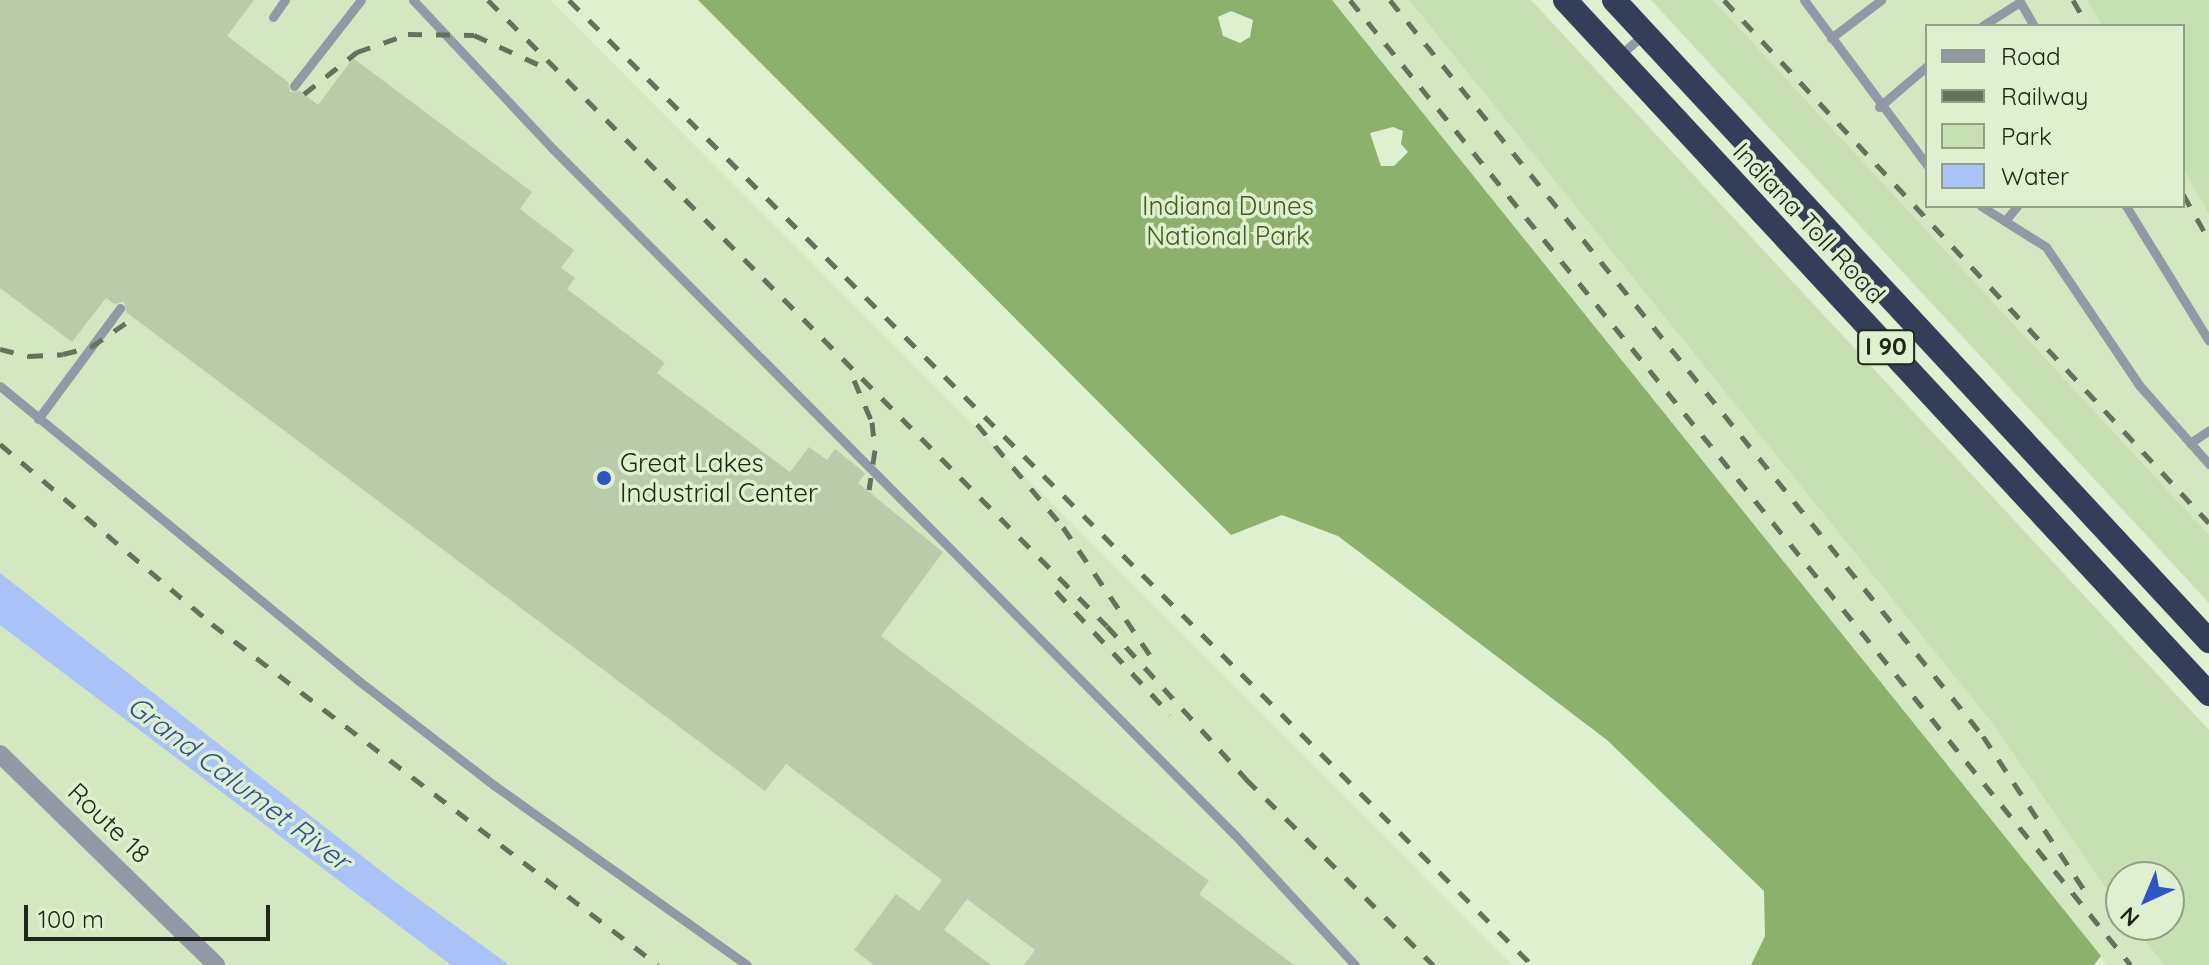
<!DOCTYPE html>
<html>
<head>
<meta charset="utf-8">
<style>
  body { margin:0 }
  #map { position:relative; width:2209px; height:965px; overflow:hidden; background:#def0cf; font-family:Quicksand,sans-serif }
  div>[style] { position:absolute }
  .built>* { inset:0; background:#d3e8c0 }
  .green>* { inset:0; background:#c7e0b1 }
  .forest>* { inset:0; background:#8db06d }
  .water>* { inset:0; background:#a9c2f7 }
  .building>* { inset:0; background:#b9cbab }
  .service>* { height:9px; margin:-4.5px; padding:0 4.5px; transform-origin:4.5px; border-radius:4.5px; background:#9298a6 }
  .minor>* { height:18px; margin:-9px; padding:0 9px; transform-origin:9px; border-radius:9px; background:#9298a6 }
  .motorway>* { height:24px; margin:-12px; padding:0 12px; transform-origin:12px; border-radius:12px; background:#333f59 }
  .rail>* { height:5px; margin-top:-2.5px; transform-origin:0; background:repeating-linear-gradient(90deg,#66715d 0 14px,transparent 0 28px) }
  .dots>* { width:22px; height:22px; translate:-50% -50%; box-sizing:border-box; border:4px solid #def0cf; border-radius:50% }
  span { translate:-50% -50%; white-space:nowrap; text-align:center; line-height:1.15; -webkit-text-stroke:7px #def0cf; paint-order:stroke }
  .shield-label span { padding:2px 6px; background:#def0cf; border:2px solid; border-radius:6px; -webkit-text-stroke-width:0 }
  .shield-label { font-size:24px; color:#20261a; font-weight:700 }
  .park-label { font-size:26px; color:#405f19 }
  .street-label { font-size:26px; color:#20261a }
  .poi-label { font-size:26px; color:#20261a }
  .left { translate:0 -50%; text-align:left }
  .water-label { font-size:28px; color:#304e9b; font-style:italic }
  .legend { position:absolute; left:1925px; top:24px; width:260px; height:184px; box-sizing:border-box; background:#def0cf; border:2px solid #929f87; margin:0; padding:10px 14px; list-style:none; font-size:24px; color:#20261a }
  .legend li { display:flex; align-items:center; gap:16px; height:40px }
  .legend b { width:40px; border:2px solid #929f87 }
  .north { position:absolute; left:2105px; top:861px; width:80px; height:80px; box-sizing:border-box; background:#def0cf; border:2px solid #929f87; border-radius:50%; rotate:224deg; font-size:22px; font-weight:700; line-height:32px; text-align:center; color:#20261a }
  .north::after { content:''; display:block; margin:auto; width:28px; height:36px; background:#2d55c5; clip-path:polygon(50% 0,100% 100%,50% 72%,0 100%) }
  .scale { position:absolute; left:24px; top:905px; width:246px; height:36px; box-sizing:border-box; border:4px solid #20261a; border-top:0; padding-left:10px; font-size:24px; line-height:28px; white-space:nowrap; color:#20261a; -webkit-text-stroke:6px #def0cf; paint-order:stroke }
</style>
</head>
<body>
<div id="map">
  <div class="built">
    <i style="clip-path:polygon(0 0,550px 0,1512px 965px,0 965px)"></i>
    <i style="clip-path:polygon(1332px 0,1409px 0,1993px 724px,2121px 910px,2121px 925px,2133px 925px,2164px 965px,2108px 965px)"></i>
    <i style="clip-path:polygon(1713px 0,2087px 0,2102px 26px,1927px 26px,1927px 206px,2183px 206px,2183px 169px,2209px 214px,2209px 535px)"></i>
  </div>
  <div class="green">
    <i style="clip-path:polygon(1409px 0,1531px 0,2209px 730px,2209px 965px,2164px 965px,2133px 925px,2169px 925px,2169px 877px,2121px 877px,2121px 910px,1993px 724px)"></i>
    <i style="clip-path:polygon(1651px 0,1713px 0,2209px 535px,2209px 603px)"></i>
    <i style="clip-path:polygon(2087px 0,2209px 0,2209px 214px,2183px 169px,2183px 26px,2102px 26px)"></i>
  </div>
  <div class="forest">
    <i style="clip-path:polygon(evenodd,698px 0,1332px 0,2101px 956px,2094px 965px,1751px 965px,1765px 936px,1764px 891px,1607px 740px,1338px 536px,1282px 515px,1231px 535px,698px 0,1231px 11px,1253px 20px,1250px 37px,1240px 43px,1223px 36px,1218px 17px,1231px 11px,698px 0,1393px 127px,1403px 131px,1401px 144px,1408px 152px,1394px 166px,1381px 166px,1370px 133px,1393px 127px)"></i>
  </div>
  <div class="water">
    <i style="clip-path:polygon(0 573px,390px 878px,509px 965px,451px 965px,0 625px)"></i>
  </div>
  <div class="building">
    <i style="clip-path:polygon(0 0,254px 0,227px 36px,288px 82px,290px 92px,300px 91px,318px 105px,353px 58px,532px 192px,520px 209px,574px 250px,561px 268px,575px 278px,567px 289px,665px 363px,657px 373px,790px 472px,809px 447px,827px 460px,835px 449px,859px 468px,865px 474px,858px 483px,943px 552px,881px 636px,1209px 881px,1199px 894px,1294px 965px,1024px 965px,1035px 950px,967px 899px,944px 930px,991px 965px,874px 965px,854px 950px,896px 894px,919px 911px,942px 880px,786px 764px,765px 791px,126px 312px,124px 302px,114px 304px,106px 298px,72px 342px,0 288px)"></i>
  </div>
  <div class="service">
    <i style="left:413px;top:0;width:203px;rotate:46.8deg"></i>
    <i style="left:552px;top:148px;width:969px;rotate:45.17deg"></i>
    <i style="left:1235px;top:835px;width:177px;rotate:47.3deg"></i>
    <i style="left:1804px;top:0;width:206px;rotate:53.3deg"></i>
    <i style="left:2019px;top:0;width:30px;rotate:60deg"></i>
    <i style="left:273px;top:17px;width:21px;rotate:-55deg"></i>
    <i style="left:1982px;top:26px;width:45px;rotate:-32.3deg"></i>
    <i style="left:1831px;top:38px;width:63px;rotate:-37.2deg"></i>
    <i style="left:1620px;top:55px;width:33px;rotate:-41deg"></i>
    <i style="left:294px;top:86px;width:109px;rotate:-52.1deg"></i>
    <i style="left:1879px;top:107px;width:63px;rotate:-40.5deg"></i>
    <i style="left:1981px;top:206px;width:77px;rotate:32.2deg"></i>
    <i style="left:2046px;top:247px;width:166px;rotate:56deg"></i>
    <i style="left:2139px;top:385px;width:106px;rotate:48.5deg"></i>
    <i style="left:2126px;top:206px;width:158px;rotate:58.4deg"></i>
    <i style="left:2005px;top:221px;width:19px;rotate:-51deg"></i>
    <i style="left:0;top:386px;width:465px;rotate:39.4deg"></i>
    <i style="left:359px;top:681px;width:172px;rotate:37.7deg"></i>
    <i style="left:495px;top:786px;width:309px;rotate:35.4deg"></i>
    <i style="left:38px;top:419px;width:138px;rotate:-53.5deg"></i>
    <i style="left:2190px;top:443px;width:23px;rotate:-34deg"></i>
  </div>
  <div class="minor">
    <i style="left:0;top:754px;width:302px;rotate:44.3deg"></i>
  </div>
  <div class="motorway">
    <i style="left:1565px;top:0;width:947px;rotate:47.14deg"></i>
    <i style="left:1614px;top:0;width:875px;rotate:47.13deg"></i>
  </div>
  <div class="rail">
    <i style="left:488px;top:0;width:880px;rotate:45.32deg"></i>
    <i style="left:1107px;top:626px;width:207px;rotate:47.7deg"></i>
    <i style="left:1246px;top:779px;width:264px;rotate:44.8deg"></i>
    <i style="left:569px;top:0;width:1363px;rotate:45.06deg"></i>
    <i style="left:1350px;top:0;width:1241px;rotate:51.02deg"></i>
    <i style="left:1390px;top:0;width:945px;rotate:51.14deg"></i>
    <i style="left:1983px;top:736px;width:195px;rotate:56.7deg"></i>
    <i style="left:1724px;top:0;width:713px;rotate:47.16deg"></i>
    <i style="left:2073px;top:0;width:30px;rotate:60deg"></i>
    <i style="left:304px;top:94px;width:68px;rotate:-38.4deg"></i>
    <i style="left:357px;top:52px;width:54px;rotate:-19.4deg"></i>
    <i style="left:408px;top:34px;width:66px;rotate:0.9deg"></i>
    <i style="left:474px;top:35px;width:79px;rotate:24.6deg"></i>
    <i style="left:2183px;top:194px;width:53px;rotate:60.5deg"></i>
    <i style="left:0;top:349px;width:30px;rotate:14deg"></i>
    <i style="left:29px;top:356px;width:34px;rotate:-3deg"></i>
    <i style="left:63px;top:354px;width:29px;rotate:-14deg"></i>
    <i style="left:91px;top:347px;width:51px;rotate:-34.6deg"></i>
    <i style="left:854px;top:380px;width:46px;rotate:66.8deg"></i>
    <i style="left:872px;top:422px;width:28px;rotate:84deg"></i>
    <i style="left:875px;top:450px;width:40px;rotate:98.5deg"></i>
    <i style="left:977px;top:424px;width:134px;rotate:50.1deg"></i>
    <i style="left:1063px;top:527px;width:166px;rotate:55.8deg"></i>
    <i style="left:0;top:444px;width:278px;rotate:40.3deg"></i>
    <i style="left:212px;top:624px;width:561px;rotate:37.4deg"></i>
    <i style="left:1056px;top:591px;width:168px;rotate:47.2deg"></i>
  </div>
  <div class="dots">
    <i style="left:604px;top:478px;background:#2d55c5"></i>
  </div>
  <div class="shield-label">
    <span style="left:1886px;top:347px">I 90</span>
  </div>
  <div class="park-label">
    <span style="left:1228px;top:221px">Indiana Dunes<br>National Park</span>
  </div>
  <div class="street-label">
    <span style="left:1809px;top:223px;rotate:47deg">Indiana Toll Road</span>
    <span style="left:109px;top:823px;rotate:44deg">Route 18</span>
  </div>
  <div class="poi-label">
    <span class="left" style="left:620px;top:478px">Great Lakes<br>Industrial Center</span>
  </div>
  <div class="water-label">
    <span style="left:239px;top:783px;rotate:37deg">Grand Calumet River</span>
  </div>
  <ul class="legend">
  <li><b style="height:10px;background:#9298a6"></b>Road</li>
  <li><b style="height:10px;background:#66715d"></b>Railway</li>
  <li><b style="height:22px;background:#c7e0b1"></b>Park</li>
  <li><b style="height:22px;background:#a9c2f7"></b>Water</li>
  </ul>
  <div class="north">N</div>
  <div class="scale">100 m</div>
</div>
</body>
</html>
